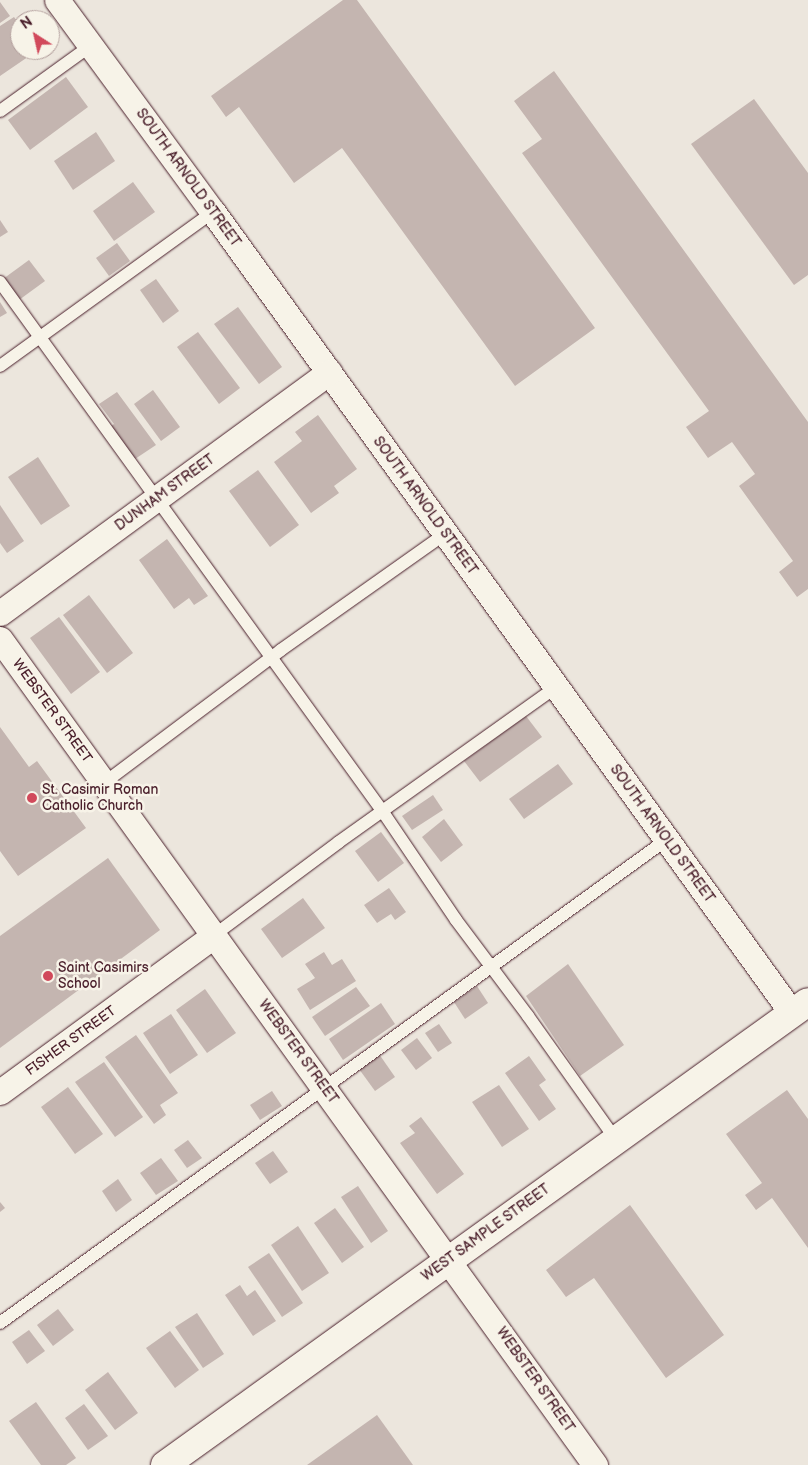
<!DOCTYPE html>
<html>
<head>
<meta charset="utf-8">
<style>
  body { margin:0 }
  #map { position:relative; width:808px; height:1465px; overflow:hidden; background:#ece6dd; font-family:"Balsamiq Sans",sans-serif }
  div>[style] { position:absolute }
  .building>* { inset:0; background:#c4b5b0 }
  .roads { filter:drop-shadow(0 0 1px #4a1f2b) drop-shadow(0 0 1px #4a1f2b) }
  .service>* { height:12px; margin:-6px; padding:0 6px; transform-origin:6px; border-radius:6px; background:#f7f3e8 }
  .minor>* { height:25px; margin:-12.5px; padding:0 12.5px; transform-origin:12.5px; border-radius:12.5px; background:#f7f3e8 }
  .secondary>* { height:28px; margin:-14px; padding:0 14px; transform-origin:14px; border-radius:14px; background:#f7f3e8 }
  .dots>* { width:14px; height:14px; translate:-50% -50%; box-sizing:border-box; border:2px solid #f7f3e8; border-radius:50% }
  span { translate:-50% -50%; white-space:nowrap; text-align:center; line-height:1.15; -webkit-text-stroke:5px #f7f3e8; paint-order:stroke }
  .street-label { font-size:14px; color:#4a1f2b }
  .poi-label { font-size:14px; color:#4a1f2b }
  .left { translate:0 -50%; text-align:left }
  .north { position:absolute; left:10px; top:10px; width:50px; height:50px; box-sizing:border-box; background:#f7f3e8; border:1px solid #b29e9c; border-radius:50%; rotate:325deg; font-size:14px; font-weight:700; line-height:20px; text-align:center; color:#4a1f2b }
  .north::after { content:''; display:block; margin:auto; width:18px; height:22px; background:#d1495b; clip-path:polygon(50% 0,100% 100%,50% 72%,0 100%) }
</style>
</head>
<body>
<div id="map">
  <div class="building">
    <i style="clip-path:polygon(343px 0,357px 0,595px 328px,515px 386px,342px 148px,294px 183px,239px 107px,226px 117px,211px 96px)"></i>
    <i style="clip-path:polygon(0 2px,10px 16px,0 23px)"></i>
    <i style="clip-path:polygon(14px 17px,20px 25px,20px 50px,38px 50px,0 76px,0 26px)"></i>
    <i style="clip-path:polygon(554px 71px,808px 422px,808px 589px,797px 597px,779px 572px,793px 561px,739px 486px,755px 474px,732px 442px,708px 458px,686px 427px,709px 411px,522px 153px,542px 139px,514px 101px)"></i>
    <i style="clip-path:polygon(66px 77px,88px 107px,30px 150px,8px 120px)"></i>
    <i style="clip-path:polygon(754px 99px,808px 173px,808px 275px,794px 285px,691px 144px)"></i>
    <i style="clip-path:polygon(96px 132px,115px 161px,73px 190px,54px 161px)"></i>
    <i style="clip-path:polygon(133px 182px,155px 212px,114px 241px,93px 211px)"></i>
    <i style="clip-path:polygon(0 220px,8px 232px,0 237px)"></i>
    <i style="clip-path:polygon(117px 243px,130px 261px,109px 276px,96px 258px)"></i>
    <i style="clip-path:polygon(29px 260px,45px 281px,19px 300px,3px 279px)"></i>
    <i style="clip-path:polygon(156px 279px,179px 311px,163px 323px,140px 290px)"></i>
    <i style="clip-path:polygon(0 302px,7px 313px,0 317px)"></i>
    <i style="clip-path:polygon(238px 307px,282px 367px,259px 384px,214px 324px)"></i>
    <i style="clip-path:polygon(198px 332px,240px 388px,219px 404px,177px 347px)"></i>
    <i style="clip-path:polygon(153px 390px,180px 427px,161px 441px,134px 404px)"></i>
    <i style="clip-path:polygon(117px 392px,156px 445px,132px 461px,108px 428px,114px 424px,99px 404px)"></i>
    <i style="clip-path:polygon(318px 415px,357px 469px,334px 486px,339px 493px,311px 513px,274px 462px,302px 441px,295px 432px)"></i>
    <i style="clip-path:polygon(38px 457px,70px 506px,41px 525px,8px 477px)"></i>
    <i style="clip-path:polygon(258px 470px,299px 525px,270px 547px,229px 491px)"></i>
    <i style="clip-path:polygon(0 505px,24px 541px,7px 553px,0 543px)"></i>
    <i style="clip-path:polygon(167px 539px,208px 596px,194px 605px,189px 598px,174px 609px,139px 560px)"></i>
    <i style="clip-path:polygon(89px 595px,133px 653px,107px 673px,63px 615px)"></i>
    <i style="clip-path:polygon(59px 617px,100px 672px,71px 694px,30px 638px)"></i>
    <i style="clip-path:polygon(526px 716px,542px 737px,480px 782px,464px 761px)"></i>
    <i style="clip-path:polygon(0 727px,29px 767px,37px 761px,86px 828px,18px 876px,0 851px)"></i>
    <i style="clip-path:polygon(558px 764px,573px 784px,524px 819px,509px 799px)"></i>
    <i style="clip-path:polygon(433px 795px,443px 810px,412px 830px,402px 816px)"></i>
    <i style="clip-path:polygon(444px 819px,463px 845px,441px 862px,422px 837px)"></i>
    <i style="clip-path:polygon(381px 832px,404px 863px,378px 882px,355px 851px)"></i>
    <i style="clip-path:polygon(108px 858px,160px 930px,0 1048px,0 936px)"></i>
    <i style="clip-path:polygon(389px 888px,406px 912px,395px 920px,391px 914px,377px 923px,364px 905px)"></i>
    <i style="clip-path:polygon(303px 898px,325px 928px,282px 958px,261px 929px)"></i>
    <i style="clip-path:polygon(324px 952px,332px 965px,342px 959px,356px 981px,310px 1010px,297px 989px,315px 978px,305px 964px)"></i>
    <i style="clip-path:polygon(568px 964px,624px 1045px,580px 1076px,526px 996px)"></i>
    <i style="clip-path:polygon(477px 986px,488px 1003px,465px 1019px,454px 1002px)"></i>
    <i style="clip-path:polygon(356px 987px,370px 1006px,325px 1036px,312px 1017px)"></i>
    <i style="clip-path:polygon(205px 989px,236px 1033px,207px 1053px,176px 1010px)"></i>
    <i style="clip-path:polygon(381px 1003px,395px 1024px,343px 1060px,329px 1039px)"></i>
    <i style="clip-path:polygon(171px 1014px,198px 1055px,170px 1074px,143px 1033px)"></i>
    <i style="clip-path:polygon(439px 1024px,452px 1043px,438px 1052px,425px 1033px)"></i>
    <i style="clip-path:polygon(136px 1035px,178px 1093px,160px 1105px,166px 1115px,154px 1124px,105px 1057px)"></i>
    <i style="clip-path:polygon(417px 1038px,432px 1058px,416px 1070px,401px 1050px)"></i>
    <i style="clip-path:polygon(379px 1054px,395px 1077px,375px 1091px,359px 1069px)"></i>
    <i style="clip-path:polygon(529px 1056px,546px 1080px,539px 1085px,556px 1109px,539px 1121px,505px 1073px)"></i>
    <i style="clip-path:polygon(104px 1062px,143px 1117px,115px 1137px,75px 1082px)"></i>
    <i style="clip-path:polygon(499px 1085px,529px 1129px,502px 1147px,472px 1102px)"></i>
    <i style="clip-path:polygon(68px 1087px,103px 1134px,75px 1154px,41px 1107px)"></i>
    <i style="clip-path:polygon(787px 1090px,808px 1119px,808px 1248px,772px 1198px,756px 1210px,745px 1195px,762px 1183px,726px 1134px)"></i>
    <i style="clip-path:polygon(272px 1091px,282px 1106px,260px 1120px,250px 1105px)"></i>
    <i style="clip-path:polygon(421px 1117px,464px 1174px,437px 1194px,400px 1143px,415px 1133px,409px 1126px)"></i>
    <i style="clip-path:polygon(188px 1140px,202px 1158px,187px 1168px,174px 1150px)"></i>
    <i style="clip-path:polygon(273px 1151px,288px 1172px,270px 1184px,255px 1163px)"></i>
    <i style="clip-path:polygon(161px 1158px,178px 1181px,156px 1195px,140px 1173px)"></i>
    <i style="clip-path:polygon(118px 1179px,132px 1200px,116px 1212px,102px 1191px)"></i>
    <i style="clip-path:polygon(358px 1186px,388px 1231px,371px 1243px,341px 1197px)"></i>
    <i style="clip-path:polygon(0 1202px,5px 1208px,0 1212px)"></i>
    <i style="clip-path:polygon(630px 1205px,724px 1335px,666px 1378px,594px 1278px,566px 1297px,546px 1270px)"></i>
    <i style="clip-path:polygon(335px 1208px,364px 1247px,342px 1263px,314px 1223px)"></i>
    <i style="clip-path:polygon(298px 1226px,329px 1273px,302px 1291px,271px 1245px)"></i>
    <i style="clip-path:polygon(269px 1253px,303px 1303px,282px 1317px,248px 1267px)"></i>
    <i style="clip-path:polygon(240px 1285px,247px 1296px,255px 1290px,276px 1321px,253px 1336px,225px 1295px)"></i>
    <i style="clip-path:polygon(58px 1309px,74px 1330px,53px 1346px,37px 1325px)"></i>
    <i style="clip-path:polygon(197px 1313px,224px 1354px,203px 1368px,175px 1327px)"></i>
    <i style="clip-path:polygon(29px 1330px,45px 1351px,27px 1364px,12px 1342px)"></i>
    <i style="clip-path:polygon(170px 1331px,199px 1370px,175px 1388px,146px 1348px)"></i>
    <i style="clip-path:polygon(108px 1372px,138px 1413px,115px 1430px,85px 1390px)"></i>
    <i style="clip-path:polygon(36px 1402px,76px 1458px,66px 1465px,41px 1465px,9px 1421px)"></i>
    <i style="clip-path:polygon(84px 1404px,108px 1436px,88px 1450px,65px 1418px)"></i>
    <i style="clip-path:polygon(377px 1415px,413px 1465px,307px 1465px)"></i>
  </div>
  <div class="roads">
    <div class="service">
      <i style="left:0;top:111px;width:111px;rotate:-35.8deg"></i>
      <i style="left:0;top:282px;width:654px;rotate:54.15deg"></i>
      <i style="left:383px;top:812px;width:130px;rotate:55.9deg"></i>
      <i style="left:456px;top:920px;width:120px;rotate:53.1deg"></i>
      <i style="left:528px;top:1016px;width:152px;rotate:54.6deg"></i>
      <i style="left:0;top:366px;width:263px;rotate:-35.9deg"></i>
      <i style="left:104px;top:783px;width:221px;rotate:-36.9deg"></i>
      <i style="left:281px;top:650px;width:201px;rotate:-35.3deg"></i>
      <i style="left:213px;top:936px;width:157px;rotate:-36.7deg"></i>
      <i style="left:339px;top:842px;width:267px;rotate:-35.5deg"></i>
      <i style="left:0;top:1323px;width:823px;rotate:-35.95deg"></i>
    </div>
    <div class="minor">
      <i style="left:57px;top:0;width:263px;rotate:53.7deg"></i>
      <i style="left:213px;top:212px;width:988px;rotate:54.14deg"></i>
      <i style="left:0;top:613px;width:408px;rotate:-36.2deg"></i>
      <i style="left:0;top:639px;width:1018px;rotate:54.23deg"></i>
      <i style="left:0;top:1092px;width:264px;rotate:-36.2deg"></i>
    </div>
    <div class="secondary">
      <i style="left:165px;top:1465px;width:792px;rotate:-35.76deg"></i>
    </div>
  </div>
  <div class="dots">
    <i style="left:32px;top:798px;background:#d1495b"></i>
    <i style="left:48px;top:976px;background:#d1495b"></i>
  </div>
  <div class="street-label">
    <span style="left:188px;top:178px;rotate:54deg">SOUTH ARNOLD STREET</span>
    <span style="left:165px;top:493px;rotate:-36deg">DUNHAM STREET</span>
    <span style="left:425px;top:506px;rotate:54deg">SOUTH ARNOLD STREET</span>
    <span style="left:52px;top:711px;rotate:54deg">WEBSTER STREET</span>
    <span style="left:662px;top:834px;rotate:54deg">SOUTH ARNOLD STREET</span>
    <span style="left:71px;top:1041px;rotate:-36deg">FISHER STREET</span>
    <span style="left:298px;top:1052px;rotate:54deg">WEBSTER STREET</span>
    <span style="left:486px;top:1233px;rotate:-36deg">WEST SAMPLE STREET</span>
    <span style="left:535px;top:1380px;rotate:55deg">WEBSTER STREET</span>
  </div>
  <div class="poi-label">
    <span class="left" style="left:42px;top:798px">St. Casimir Roman<br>Catholic Church</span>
    <span class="left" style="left:58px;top:976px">Saint Casimirs<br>School</span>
  </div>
  <div class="north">N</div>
</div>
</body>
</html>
